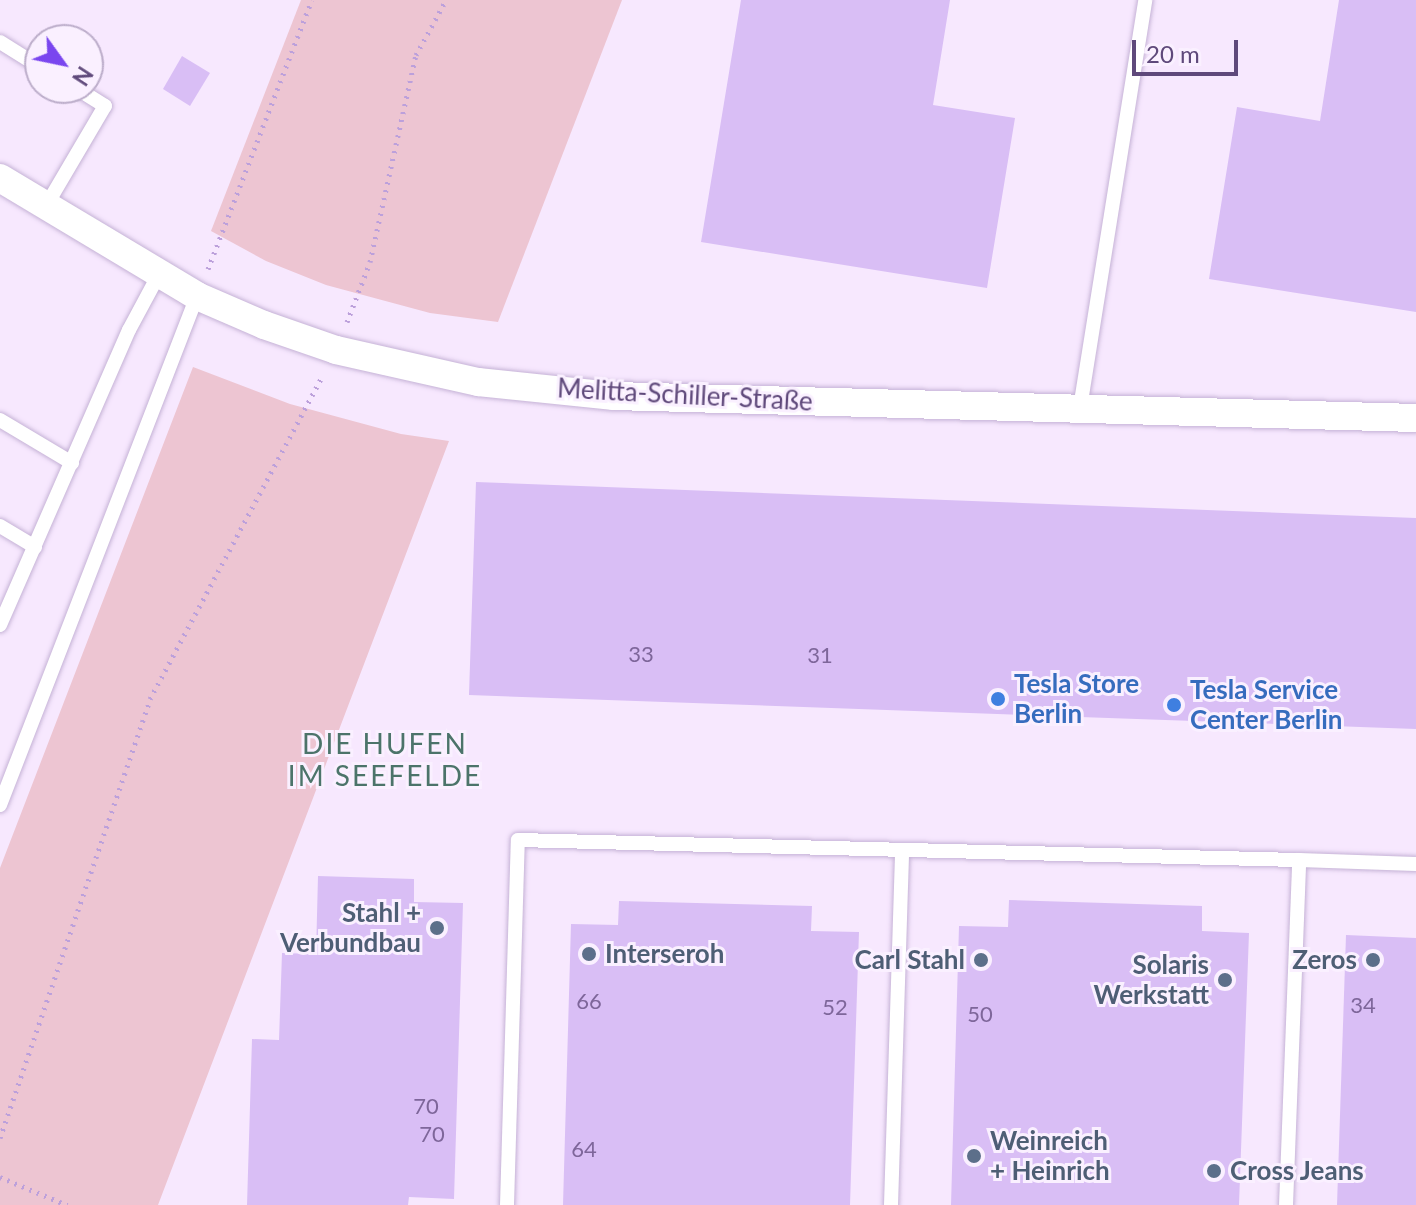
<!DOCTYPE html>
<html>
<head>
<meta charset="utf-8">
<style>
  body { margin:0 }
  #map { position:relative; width:1416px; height:1205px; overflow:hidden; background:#f7e8fe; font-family:Lato,sans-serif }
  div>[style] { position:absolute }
  .green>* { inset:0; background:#edc5d2 }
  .building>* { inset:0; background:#d9bef5 }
  .path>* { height:5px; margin-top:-2.5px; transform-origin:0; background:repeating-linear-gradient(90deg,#bca0db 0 2px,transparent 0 8px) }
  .roads { filter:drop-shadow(0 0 2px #c5b2d6) drop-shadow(0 0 2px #c5b2d6) }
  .lane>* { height:14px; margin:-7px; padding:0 7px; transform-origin:7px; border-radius:7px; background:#fff }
  .street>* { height:28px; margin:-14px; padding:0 14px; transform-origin:14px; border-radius:14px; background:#fff }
  .dots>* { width:22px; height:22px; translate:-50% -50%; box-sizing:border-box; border:4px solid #faf0ff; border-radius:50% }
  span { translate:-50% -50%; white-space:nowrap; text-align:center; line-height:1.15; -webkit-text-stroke:6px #faf0ff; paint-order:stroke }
  .number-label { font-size:22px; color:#7e669a }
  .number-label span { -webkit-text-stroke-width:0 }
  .street-label { font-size:26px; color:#5f497b }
  .shop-label { font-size:26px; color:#366cbe; font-weight:700 }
  .left { translate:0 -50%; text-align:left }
  .service-label { font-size:26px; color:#4e5e75; font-weight:700 }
  .right { translate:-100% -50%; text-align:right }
  .neighbourhood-label { font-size:28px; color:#4c746a; letter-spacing:2px }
  .north { position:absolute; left:24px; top:24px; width:80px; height:80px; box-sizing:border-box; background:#faf0ff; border:2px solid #bcadca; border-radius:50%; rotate:123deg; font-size:22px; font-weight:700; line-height:32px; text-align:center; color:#5f497b }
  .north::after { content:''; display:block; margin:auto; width:28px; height:36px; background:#7a46ef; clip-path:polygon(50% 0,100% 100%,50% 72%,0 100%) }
  .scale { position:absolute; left:1132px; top:40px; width:106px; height:36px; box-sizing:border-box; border:4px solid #5f497b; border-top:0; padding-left:10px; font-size:24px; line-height:28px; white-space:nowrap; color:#5f497b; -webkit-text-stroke:6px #faf0ff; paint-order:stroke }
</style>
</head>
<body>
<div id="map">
  <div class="green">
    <i style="clip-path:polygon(301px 0,622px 0,498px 322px,430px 313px,326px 285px,266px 261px,211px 231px)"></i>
    <i style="clip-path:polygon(193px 367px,290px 404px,401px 434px,449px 441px,158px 1205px,0 1205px,0 868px)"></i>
  </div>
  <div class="building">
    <i style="clip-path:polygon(741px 0,950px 0,933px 105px,1015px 118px,987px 288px,701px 242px)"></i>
    <i style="clip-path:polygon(1339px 0,1416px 0,1416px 312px,1209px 279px,1237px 107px,1320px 121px)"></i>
    <i style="clip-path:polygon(182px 56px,210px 73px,190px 106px,163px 89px)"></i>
    <i style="clip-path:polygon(476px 482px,1416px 518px,1416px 729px,469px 695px)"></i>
    <i style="clip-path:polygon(318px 876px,414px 879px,414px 902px,463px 903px,454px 1199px,409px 1197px,408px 1205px,247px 1205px,252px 1039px,279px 1040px,282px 953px,316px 954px)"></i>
    <i style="clip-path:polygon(1009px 900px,1202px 906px,1202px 931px,1249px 933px,1239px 1205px,951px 1205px,959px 926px,1008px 927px)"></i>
    <i style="clip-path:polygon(619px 901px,812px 906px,811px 931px,859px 932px,850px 1205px,563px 1205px,571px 924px,618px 925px)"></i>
    <i style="clip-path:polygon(1346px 935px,1416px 938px,1416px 1205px,1337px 1205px)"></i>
  </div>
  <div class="path">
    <i style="left:208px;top:269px;width:288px;rotate:-68.9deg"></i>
    <i style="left:347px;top:322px;width:64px;rotate:-69deg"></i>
    <i style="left:370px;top:262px;width:212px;rotate:-77.5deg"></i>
    <i style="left:416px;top:55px;width:63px;rotate:-61.4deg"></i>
    <i style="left:0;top:1138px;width:464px;rotate:-71.1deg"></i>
    <i style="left:150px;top:699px;width:363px;rotate:-61.9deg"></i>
    <i style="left:0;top:1177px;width:73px;rotate:22.7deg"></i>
  </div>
  <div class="roads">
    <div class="lane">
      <i style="left:0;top:42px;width:47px;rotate:32deg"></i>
      <i style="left:46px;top:206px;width:116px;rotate:-59.5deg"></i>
      <i style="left:105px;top:106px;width:34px;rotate:-148deg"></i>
      <i style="left:1080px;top:408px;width:413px;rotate:-80.9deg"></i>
      <i style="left:0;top:420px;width:84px;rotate:30.8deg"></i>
      <i style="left:0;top:526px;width:41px;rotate:31deg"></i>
      <i style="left:0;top:625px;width:322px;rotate:-66.4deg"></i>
      <i style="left:129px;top:330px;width:64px;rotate:-61.8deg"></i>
      <i style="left:0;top:805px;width:546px;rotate:-68.84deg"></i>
      <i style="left:507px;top:1205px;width:365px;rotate:-88.3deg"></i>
      <i style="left:518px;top:840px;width:781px;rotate:1.47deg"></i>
      <i style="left:891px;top:1205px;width:355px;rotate:-88.2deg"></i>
      <i style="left:1286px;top:1205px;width:345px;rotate:-87.8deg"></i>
      <i style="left:1299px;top:860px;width:117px;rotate:2deg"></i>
    </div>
    <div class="street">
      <i style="left:0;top:178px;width:230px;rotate:30.9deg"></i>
      <i style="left:197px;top:296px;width:73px;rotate:23.4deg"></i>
      <i style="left:264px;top:325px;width:76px;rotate:19.1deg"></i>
      <i style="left:336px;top:350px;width:146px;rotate:12.7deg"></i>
      <i style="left:478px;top:382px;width:137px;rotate:5.9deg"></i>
      <i style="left:614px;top:396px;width:802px;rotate:1.57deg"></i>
    </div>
  </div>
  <div class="dots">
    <i style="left:998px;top:699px;background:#3f7fe0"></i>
    <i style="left:1174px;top:705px;background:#3f7fe0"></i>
    <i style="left:437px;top:928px;background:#5c6f8a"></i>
    <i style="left:589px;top:954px;background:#5c6f8a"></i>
    <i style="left:981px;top:960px;background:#5c6f8a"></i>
    <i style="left:1373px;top:960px;background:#5c6f8a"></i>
    <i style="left:1225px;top:980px;background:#5c6f8a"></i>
    <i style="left:974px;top:1156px;background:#5c6f8a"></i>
    <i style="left:1214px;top:1171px;background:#5c6f8a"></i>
  </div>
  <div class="number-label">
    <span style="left:641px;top:654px">33</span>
    <span style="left:820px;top:655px">31</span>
    <span style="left:589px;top:1001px">66</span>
    <span style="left:1363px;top:1005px">34</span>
    <span style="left:835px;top:1007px">52</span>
    <span style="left:980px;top:1014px">50</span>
    <span style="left:426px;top:1106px">70</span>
    <span style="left:432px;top:1134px">70</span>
    <span style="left:584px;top:1149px">64</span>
  </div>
  <div class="street-label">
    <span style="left:685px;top:395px;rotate:3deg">Melitta-Schiller-Straße</span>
  </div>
  <div class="shop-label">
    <span class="left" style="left:1014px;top:699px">Tesla Store<br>Berlin</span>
    <span class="left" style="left:1190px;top:705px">Tesla Service<br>Center Berlin</span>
  </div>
  <div class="service-label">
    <span class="right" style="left:421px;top:928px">Stahl +<br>Verbundbau</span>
    <span class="left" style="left:605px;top:954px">Interseroh</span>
    <span class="right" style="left:965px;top:960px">Carl Stahl</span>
    <span class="right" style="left:1357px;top:960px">Zeros</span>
    <span class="right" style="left:1209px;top:980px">Solaris<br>Werkstatt</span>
    <span class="left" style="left:990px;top:1156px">Weinreich<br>+ Heinrich</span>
    <span class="left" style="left:1230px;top:1171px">Cross Jeans</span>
  </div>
  <div class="neighbourhood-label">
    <span style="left:385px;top:759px">DIE HUFEN<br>IM SEEFELDE</span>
  </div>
  <div class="north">N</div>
  <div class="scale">20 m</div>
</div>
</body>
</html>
